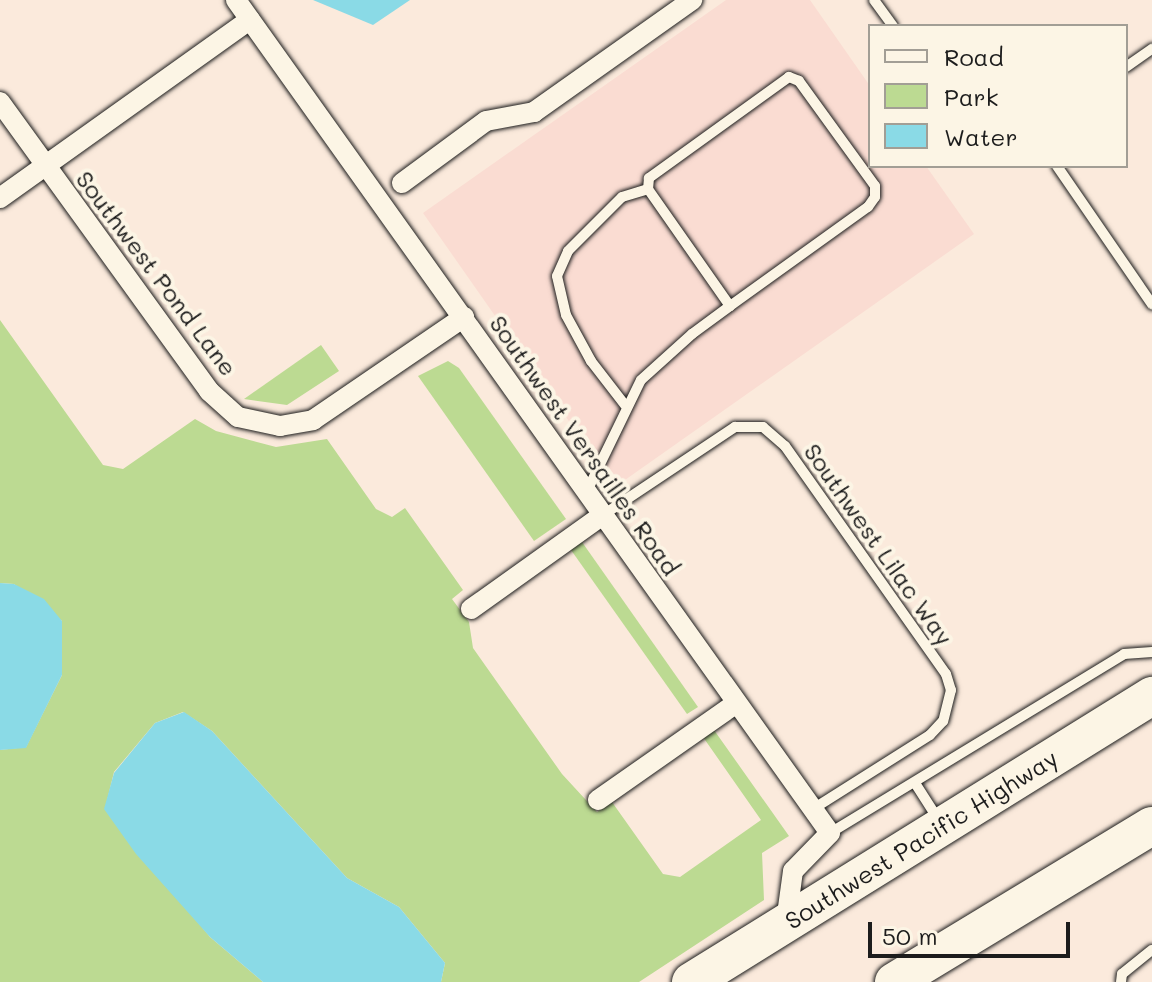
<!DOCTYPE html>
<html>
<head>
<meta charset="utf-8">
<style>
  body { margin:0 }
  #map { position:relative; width:1152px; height:982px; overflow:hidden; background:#fbeadc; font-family:Mali,sans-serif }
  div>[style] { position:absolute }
  .built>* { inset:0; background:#fadcd2 }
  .green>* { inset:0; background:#bcda92 }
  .water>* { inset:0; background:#8adae6 }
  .roads { filter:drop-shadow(0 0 2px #1c1c1c) drop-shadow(0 0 2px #1c1c1c) }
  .lane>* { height:10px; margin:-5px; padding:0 5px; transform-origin:5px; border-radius:5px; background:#fcf5e5 }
  .street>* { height:20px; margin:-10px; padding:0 10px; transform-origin:10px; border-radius:10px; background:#fcf5e5 }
  .highway>* { height:38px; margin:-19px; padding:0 19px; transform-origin:19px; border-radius:19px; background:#fcf5e5 }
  span { translate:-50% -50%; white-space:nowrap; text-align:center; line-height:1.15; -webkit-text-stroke:8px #fcf5e5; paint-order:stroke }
  .street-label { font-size:24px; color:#1c1c1c }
  .legend { position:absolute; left:868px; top:24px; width:260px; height:144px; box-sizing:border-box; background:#fcf5e5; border:2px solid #a29e95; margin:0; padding:10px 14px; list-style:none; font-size:24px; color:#1c1c1c }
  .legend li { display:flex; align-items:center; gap:16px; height:40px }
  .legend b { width:40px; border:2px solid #a29e95 }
  .scale { position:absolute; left:868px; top:922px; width:202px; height:36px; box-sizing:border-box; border:4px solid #1c1c1c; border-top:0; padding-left:10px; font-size:24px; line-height:28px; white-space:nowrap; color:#1c1c1c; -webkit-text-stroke:6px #fcf5e5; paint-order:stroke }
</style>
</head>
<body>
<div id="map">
  <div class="built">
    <i style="clip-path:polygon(726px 0,810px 0,870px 86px,870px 166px,926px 166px,974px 234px,615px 487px,423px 213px)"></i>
  </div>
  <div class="green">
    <i style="clip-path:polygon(0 320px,103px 465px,123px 469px,195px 419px,216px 431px,276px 447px,327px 439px,376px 509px,392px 517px,405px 508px,463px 590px,452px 599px,469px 622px,473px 648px,562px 774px,597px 812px,612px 802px,663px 874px,680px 877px,761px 820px,703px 737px,714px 730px,789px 836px,762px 853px,764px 900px,639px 982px,441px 982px,445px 963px,399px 907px,347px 878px,212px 731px,183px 712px,155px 723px,114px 772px,105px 809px,210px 937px,263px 982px,0 982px,0 750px,26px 747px,62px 675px,62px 621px,14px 584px,0 583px)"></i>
    <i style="clip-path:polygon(321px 345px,339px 371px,287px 405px,244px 399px)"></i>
    <i style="clip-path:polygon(448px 361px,459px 368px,566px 519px,534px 541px,418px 376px)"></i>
    <i style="clip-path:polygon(582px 542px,698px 707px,687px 714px,571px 550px)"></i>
  </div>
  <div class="water">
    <i style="clip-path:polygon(313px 0,410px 0,373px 25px)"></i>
    <i style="clip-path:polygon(0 583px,14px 584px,44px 599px,62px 621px,62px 675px,26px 748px,0 750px)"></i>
    <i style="clip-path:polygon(184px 712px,212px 731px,347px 878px,399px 907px,445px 963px,441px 982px,263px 982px,210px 937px,136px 854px,104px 809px,114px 773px,155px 723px)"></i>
  </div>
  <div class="roads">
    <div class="lane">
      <i style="left:874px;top:0;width:32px;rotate:54deg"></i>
      <i style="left:1126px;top:67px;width:32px;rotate:-35deg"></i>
      <i style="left:1057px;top:166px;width:168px;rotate:55.5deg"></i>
      <i style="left:625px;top:405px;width:56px;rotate:-127.7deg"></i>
      <i style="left:591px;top:361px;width:52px;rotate:-118.5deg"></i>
      <i style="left:566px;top:315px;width:40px;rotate:-103deg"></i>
      <i style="left:557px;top:276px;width:27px;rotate:-66deg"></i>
      <i style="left:568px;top:251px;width:76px;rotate:-45deg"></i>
      <i style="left:622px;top:197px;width:27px;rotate:-17deg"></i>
      <i style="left:587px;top:491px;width:123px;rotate:-64.1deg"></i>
      <i style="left:641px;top:380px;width:69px;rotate:-42deg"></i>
      <i style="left:692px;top:334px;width:47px;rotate:-36.4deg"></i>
      <i style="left:730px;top:306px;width:170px;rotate:-35.7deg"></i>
      <i style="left:868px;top:207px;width:12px;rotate:-55deg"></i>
      <i style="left:875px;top:197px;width:11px;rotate:-90deg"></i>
      <i style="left:875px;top:186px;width:130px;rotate:-125.9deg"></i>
      <i style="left:799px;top:81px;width:11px;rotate:-158deg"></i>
      <i style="left:789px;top:77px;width:173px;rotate:144.2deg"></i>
      <i style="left:649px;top:178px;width:11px;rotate:95deg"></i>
      <i style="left:648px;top:189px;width:143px;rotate:55deg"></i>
      <i style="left:603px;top:515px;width:159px;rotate:-33.7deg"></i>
      <i style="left:735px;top:427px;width:28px"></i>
      <i style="left:763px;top:427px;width:29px;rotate:41deg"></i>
      <i style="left:785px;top:446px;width:279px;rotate:54.8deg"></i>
      <i style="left:946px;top:674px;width:17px;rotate:73deg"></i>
      <i style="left:951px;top:690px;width:32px;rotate:104deg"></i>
      <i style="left:943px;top:721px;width:19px;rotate:133deg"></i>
      <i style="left:930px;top:735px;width:138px;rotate:147.7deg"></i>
      <i style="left:915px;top:783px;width:43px;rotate:57.4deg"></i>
      <i style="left:830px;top:833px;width:344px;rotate:-31.3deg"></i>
      <i style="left:1124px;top:654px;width:28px;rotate:-4deg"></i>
      <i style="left:1121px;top:982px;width:8px;rotate:-83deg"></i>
      <i style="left:1122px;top:974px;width:38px;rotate:-39deg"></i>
    </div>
    <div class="street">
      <i style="left:236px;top:0;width:1023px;rotate:54.51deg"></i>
      <i style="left:830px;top:833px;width:53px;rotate:134.2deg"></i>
      <i style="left:793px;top:871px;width:51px;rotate:97.8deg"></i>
      <i style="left:0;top:102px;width:357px;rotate:54.1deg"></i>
      <i style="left:209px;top:391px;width:39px;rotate:42deg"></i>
      <i style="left:238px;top:417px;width:43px;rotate:12.1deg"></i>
      <i style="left:280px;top:426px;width:34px;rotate:-10deg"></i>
      <i style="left:313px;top:420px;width:183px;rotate:-34.3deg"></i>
      <i style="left:402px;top:183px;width:104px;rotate:-36.4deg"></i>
      <i style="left:486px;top:121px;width:49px;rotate:-10.6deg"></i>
      <i style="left:534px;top:112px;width:194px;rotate:-35.3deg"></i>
      <i style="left:0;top:198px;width:307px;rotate:-35.5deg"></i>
      <i style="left:471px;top:609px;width:162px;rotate:-35.5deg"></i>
      <i style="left:598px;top:800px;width:167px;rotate:-35deg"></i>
    </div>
    <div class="highway">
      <i style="left:691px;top:982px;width:543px;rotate:-31.82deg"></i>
      <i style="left:894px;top:982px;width:301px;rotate:-31.2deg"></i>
    </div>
  </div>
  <div class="street-label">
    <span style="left:157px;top:273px;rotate:53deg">Southwest Pond Lane</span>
    <span style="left:585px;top:445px;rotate:55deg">Southwest Versailles Road</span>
    <span style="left:879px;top:544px;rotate:55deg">Southwest Lilac Way</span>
    <span style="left:921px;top:839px;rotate:-32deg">Southwest Pacific Highway</span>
  </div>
  <ul class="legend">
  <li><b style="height:10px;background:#fcf5e5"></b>Road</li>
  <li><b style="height:22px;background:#bcda92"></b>Park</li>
  <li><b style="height:22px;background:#8adae6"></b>Water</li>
  </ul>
  <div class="scale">50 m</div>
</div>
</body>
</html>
